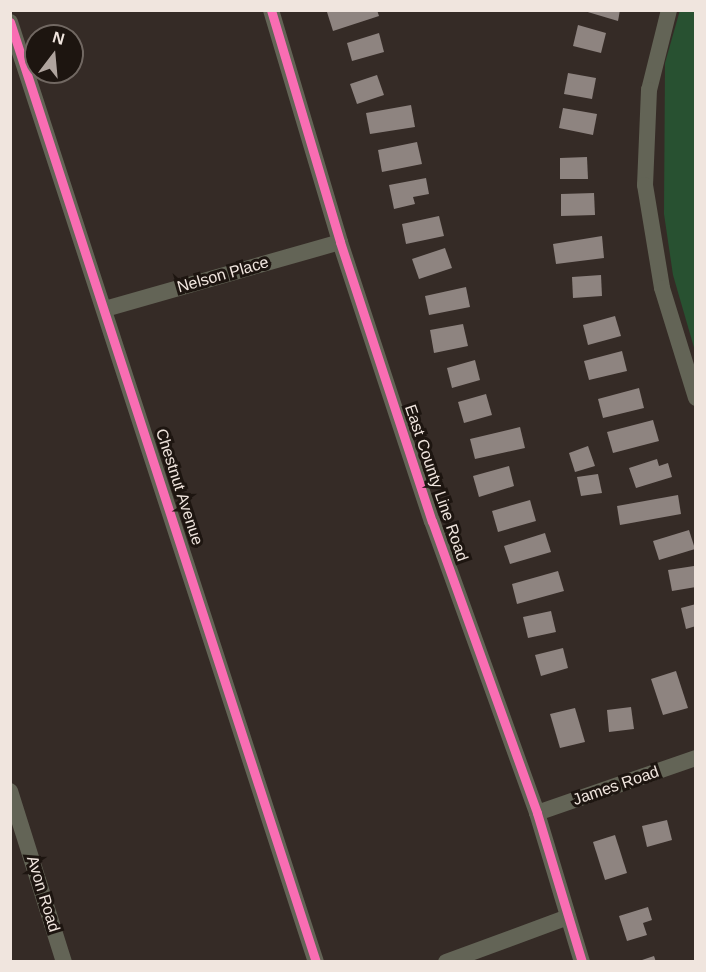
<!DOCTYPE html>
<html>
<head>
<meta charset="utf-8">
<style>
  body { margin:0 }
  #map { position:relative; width:706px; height:972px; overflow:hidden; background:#352b26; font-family:Helvetica,sans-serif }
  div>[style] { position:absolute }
  .green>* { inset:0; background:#285131 }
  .building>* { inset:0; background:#8e8480 }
  .minor>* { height:16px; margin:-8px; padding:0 8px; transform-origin:8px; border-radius:8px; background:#636456 }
  .cycleway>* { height:9px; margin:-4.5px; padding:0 4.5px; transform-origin:4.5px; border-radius:4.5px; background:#f96db3 }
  span { translate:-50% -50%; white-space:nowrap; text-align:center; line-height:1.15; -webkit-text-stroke:6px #1d1510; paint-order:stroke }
  .street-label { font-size:16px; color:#f0e5de }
  .frame { position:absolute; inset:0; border:12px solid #f0e5de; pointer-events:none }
  .north { position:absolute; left:24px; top:24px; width:60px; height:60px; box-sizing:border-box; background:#1d1510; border:2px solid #716862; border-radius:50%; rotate:16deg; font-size:16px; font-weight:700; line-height:24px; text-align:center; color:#f0e5de }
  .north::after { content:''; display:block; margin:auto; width:21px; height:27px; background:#afa49e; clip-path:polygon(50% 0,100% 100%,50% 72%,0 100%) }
</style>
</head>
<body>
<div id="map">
  <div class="green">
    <i style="clip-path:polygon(680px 10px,696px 11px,695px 351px,673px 275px,664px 214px,665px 63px)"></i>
  </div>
  <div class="building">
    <i style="clip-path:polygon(377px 10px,379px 16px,333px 31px,327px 12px)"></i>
    <i style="clip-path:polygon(581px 10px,620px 10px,618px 21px)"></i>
    <i style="clip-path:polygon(578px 25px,606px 33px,601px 53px,573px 46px)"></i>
    <i style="clip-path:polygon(379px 33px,384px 52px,352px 61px,347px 43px)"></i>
    <i style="clip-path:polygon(568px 73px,596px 78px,592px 99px,564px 94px)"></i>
    <i style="clip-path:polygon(377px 75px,384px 95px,357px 104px,350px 84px)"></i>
    <i style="clip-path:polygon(411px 105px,415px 127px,370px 134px,366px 113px)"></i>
    <i style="clip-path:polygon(563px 108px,597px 114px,593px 135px,559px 128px)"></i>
    <i style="clip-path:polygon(417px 142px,422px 164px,382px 172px,378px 150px)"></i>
    <i style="clip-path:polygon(587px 157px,588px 179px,560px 179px,560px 158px)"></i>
    <i style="clip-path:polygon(426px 178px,429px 194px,413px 197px,415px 204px,394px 209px,389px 185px)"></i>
    <i style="clip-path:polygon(594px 193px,595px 215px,561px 216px,561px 194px)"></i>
    <i style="clip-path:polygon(439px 216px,444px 236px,406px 244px,402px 224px)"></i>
    <i style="clip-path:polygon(602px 236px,604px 258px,556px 264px,553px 244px)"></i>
    <i style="clip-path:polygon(445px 248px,452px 268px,419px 279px,412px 259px)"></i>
    <i style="clip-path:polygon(601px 275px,602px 296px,573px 298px,572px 277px)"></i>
    <i style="clip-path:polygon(466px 287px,470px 307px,429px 315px,425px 296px)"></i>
    <i style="clip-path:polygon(615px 316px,621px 336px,588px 345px,583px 325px)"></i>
    <i style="clip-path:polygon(463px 324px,468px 346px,434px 353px,430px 330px)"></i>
    <i style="clip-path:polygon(622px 351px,627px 371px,589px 380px,584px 361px)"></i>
    <i style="clip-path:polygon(475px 360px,480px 380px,452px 388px,447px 368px)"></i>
    <i style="clip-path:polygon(639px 388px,644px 408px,603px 418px,598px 399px)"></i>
    <i style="clip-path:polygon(486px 394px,492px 415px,464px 423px,458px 402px)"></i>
    <i style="clip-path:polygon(653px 420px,659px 441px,613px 453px,607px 432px)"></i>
    <i style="clip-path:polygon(520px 427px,525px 448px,475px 459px,470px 439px)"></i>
    <i style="clip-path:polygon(588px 446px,595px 466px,575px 472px,569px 453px)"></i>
    <i style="clip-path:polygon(657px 459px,659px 466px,668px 463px,672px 477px,636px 488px,629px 468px)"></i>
    <i style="clip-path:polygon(509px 466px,514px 486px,479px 497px,473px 476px)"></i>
    <i style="clip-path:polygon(598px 474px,602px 493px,581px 496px,577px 477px)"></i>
    <i style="clip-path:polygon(678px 495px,681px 514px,620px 525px,617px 506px)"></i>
    <i style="clip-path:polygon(530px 500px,536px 521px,498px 532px,492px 511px)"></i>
    <i style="clip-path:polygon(689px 530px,695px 549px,659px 560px,653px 541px)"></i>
    <i style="clip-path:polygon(545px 533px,551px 552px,510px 564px,504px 546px)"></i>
    <i style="clip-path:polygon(694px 566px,696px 587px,672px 591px,668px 570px)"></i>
    <i style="clip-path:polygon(558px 571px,564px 591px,517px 604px,512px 584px)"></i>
    <i style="clip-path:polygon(696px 604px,696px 626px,686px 629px,681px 608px)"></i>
    <i style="clip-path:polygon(551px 611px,556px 632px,528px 638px,523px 617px)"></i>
    <i style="clip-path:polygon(563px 648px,568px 668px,541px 676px,535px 655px)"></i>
    <i style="clip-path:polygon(676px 671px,688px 708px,663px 715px,651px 679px)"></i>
    <i style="clip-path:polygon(631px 707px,634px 729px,609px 732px,607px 710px)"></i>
    <i style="clip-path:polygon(575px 708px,585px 742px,560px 748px,550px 714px)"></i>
    <i style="clip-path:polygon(667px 820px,672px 840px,647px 847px,642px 826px)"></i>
    <i style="clip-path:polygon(615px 835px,627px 873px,605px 880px,593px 842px)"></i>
    <i style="clip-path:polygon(648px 907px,652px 920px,643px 923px,647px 935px,627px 941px,619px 916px)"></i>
    <i style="clip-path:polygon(654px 956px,656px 962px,639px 962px,639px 961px)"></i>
  </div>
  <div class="minor">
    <i style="left:271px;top:10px;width:242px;rotate:73.4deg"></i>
    <i style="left:340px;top:242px;width:294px;rotate:71.8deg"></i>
    <i style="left:432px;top:521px;width:310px;rotate:70.2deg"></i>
    <i style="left:537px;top:813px;width:156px;rotate:73.2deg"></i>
    <i style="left:669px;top:10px;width:82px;rotate:104deg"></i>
    <i style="left:649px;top:90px;width:95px;rotate:92.4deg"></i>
    <i style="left:645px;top:185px;width:104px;rotate:80.6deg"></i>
    <i style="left:662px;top:288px;width:115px;rotate:72.8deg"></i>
    <i style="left:10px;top:22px;width:989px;rotate:71.97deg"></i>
    <i style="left:105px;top:309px;width:244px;rotate:-15.9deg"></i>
    <i style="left:10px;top:791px;width:179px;rotate:72.5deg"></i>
    <i style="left:537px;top:813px;width:168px;rotate:-19.1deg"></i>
    <i style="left:446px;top:962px;width:130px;rotate:-20.2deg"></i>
  </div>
  <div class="cycleway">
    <i style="left:271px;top:10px;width:242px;rotate:73.4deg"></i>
    <i style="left:340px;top:242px;width:294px;rotate:71.8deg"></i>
    <i style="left:432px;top:521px;width:310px;rotate:70.2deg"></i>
    <i style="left:537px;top:813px;width:156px;rotate:73.2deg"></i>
    <i style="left:10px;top:22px;width:989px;rotate:71.97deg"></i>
  </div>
  <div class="street-label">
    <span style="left:223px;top:275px;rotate:-16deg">Nelson Place</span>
    <span style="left:436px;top:483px;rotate:71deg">East County Line Road</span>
    <span style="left:179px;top:487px;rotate:72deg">Chestnut Avenue</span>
    <span style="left:616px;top:786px;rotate:-19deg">James Road</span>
    <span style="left:43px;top:894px;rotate:73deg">Avon Road</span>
  </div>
  <div class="frame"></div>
  <div class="north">N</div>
</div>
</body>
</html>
